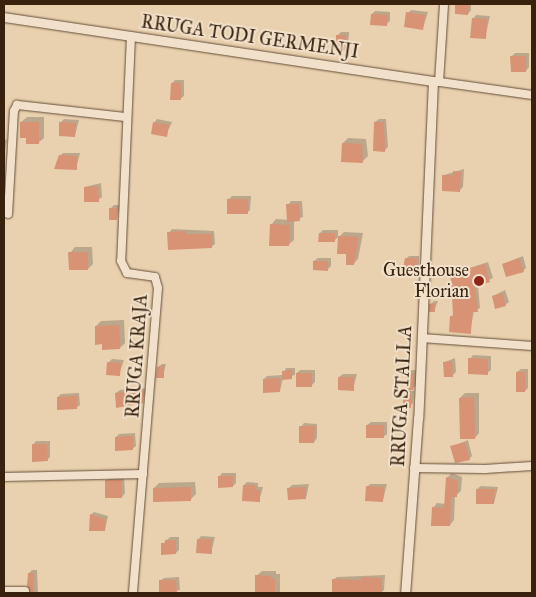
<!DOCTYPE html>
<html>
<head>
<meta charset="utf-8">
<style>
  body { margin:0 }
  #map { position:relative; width:536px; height:597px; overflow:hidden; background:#e9d1af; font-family:"IM FELL Great Primer",serif }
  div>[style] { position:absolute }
  .shadow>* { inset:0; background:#0003 }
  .building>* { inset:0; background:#d89274 }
  .roads { filter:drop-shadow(0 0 1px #644e36) drop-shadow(0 0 1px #644e36) }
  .minor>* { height:8px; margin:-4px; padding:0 4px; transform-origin:4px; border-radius:4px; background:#f1e1cb }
  .tertiary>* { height:9px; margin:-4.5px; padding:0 4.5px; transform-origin:4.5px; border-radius:4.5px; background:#f1e1cb }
  .dots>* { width:14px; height:14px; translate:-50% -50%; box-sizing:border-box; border:2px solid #f1e1cb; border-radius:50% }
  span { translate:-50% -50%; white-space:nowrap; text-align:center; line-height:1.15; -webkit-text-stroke:4px #f1e1cb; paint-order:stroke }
  .street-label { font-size:18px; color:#38220d }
  .poi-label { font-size:18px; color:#38220d }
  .right { translate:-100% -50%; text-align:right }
  .frame { position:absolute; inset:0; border:5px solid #38220d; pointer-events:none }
</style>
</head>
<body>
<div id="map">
  <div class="shadow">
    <i style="clip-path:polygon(459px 4px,471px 4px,471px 10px,468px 14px,457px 6px)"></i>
    <i style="clip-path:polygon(411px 10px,428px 12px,423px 28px,408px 13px)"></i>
    <i style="clip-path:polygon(375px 11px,390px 12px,390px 21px,386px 24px,372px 14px)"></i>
    <i style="clip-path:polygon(476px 15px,490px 16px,485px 38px,473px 19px)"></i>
    <i style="clip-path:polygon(341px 32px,349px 32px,348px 47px,345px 50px,338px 35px)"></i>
    <i style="clip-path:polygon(515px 53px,529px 53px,529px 67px,526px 71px,512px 56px)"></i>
    <i style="clip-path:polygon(175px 80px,184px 80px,184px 96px,180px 99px,172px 83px)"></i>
    <i style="clip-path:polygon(27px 117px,44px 117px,44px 138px,38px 143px,21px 122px)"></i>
    <i style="clip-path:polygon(64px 119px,79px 120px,75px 135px,60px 123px)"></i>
    <i style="clip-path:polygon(157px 119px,172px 122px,166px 135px,154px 123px)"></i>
    <i style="clip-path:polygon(379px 119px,386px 119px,388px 147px,384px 151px,375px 122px)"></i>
    <i style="clip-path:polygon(348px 138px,366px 139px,368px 156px,362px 162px,343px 143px)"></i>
    <i style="clip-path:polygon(4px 139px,7px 140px,4px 155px)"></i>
    <i style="clip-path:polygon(63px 153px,80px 153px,76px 169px,60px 156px)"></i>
    <i style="clip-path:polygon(464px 169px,463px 187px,459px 191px,444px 175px)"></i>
    <i style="clip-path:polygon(101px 183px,102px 197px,98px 200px,85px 187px)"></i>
    <i style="clip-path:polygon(232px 196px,251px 196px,250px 210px,247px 213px,229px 199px)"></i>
    <i style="clip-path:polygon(291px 201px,302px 201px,303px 217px,294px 220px,294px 240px,288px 245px,271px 225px,276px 219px,288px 220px,288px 205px)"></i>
    <i style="clip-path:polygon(114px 205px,120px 205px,117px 219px,111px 208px)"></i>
    <i style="clip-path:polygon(172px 229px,214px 231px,215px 244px,211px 247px,169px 233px)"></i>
    <i style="clip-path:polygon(323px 230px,338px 230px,338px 237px,334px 241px,320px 233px)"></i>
    <i style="clip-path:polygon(344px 232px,363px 233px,358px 259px,353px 264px,339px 237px)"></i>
    <i style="clip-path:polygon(75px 247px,92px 247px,93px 264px,88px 269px,70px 253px)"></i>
    <i style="clip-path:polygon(409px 256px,419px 256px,419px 269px,416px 273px,406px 259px)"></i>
    <i style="clip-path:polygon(523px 256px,526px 268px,523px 271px,503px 264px)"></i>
    <i style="clip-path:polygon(318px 258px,331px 258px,331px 266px,327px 270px,314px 261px)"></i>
    <i style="clip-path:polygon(488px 262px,493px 278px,478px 285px,480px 308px,474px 311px,470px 332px,451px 317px,454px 313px,454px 294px,448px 288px,454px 284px,451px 274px)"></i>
    <i style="clip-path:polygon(505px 290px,509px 302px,505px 305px,493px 296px)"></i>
    <i style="clip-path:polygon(434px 301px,438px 301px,434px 311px,431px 304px)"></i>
    <i style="clip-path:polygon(124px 320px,125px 343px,120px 348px,96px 326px,101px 321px)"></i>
    <i style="clip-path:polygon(473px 355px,491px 356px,491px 370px,487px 373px,470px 359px)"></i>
    <i style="clip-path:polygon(455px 358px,456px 372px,452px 376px,445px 362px)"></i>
    <i style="clip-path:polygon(112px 359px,124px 360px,119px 374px,108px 363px)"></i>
    <i style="clip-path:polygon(162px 364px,166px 364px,163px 376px,158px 367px)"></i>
    <i style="clip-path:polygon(286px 368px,295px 368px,295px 375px,283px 378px,280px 391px,264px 379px,267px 376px,283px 375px)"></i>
    <i style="clip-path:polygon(521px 369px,528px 369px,528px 388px,525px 391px,517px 372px)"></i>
    <i style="clip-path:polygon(300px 370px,315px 370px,315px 382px,312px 385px,297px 373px)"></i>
    <i style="clip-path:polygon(411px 370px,416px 370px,416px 385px,410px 391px,414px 391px,413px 403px,410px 406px,405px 394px,410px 389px,407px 373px)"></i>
    <i style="clip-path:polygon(343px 374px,357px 374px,353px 389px,339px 377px)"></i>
    <i style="clip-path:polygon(147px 388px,142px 402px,117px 407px,116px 393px,120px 390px)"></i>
    <i style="clip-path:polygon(79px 393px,80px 405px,76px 408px,58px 397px,61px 394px)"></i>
    <i style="clip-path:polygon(465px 393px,479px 393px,479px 433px,475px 438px,460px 398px)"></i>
    <i style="clip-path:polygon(371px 422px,387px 422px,387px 434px,383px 437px,367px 425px)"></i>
    <i style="clip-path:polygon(304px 423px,317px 424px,317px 438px,314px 442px,301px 427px)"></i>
    <i style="clip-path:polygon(135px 433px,136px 446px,132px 449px,116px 437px,119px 434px)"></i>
    <i style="clip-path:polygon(468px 440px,472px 456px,469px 459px,452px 447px)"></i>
    <i style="clip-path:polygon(36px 441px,50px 441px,50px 457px,47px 460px,33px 445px)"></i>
    <i style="clip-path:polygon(222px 473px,236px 473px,236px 483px,233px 486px,219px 477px)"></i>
    <i style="clip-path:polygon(452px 473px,462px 477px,461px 491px,455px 496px,454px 520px,450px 525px,433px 508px,437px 503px,446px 504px,447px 478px)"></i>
    <i style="clip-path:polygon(124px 477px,125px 493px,122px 497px,106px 481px,110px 478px)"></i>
    <i style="clip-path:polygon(195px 482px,196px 494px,190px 500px,154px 488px,159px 483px)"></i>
    <i style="clip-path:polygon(247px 482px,258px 483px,258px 487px,263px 487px,259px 501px,244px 485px)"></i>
    <i style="clip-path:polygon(309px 484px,306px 498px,289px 488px,292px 485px)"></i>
    <i style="clip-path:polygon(370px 484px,387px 484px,383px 500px,367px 487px)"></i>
    <i style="clip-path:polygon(481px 486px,498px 487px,494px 503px,477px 489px)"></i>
    <i style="clip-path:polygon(94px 512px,108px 516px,105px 530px,91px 515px)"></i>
    <i style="clip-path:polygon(201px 536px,215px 537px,211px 553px,198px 540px)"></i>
    <i style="clip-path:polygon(170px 537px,179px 537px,179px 550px,176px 553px,163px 544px)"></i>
    <i style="clip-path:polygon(32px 570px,37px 570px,38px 593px,31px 593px,29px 573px)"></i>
    <i style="clip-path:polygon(262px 571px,276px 571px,276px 574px,280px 574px,280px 593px,256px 593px,256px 576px)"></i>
    <i style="clip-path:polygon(385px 575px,384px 590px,381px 593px,333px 593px,333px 580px,337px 577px)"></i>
    <i style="clip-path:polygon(179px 577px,180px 590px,167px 593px,160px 581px,164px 578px)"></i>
  </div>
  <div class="building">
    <i style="clip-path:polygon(455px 5px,469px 5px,468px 15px,455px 14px)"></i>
    <i style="clip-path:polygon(406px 12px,425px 15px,423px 30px,404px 27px)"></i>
    <i style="clip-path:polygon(371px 14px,388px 15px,387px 26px,370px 25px)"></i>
    <i style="clip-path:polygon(472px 18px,487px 19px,486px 39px,470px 38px)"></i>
    <i style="clip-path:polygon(336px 35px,346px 35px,346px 51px,336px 51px)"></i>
    <i style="clip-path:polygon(510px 56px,526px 56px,526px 72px,511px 72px)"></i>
    <i style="clip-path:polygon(171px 83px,181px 83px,181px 100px,170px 100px)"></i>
    <i style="clip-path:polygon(20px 122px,39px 122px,39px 144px,26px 144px,26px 138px,20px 138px)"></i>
    <i style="clip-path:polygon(59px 122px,76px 123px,75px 137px,59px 136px)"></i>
    <i style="clip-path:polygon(153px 122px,169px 125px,167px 137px,151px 134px)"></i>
    <i style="clip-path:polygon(374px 122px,384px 122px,385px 152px,373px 151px)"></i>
    <i style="clip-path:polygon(342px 143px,362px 144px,363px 163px,341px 162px)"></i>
    <i style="clip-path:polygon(59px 155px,77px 156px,77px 170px,54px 169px)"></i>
    <i style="clip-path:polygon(453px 171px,461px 172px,460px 192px,442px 191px,442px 175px,453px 175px)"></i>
    <i style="clip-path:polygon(98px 186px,99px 202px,84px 202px,84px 187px)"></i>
    <i style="clip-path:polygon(227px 199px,248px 199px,248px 214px,227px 214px)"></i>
    <i style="clip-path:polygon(286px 204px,299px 204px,300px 221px,287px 222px)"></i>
    <i style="clip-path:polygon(109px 208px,117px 208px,117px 220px,109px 220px)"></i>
    <i style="clip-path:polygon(270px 224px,290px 225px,289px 246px,269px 246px)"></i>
    <i style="clip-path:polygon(186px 231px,186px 234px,212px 234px,212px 248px,168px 250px,167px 232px)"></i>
    <i style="clip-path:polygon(319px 233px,335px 233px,335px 242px,318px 242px)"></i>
    <i style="clip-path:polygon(338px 236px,359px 237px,354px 265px,346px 265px,346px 254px,337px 254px)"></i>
    <i style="clip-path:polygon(68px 252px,88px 252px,88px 270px,69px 270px)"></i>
    <i style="clip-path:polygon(405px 258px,417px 258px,417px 274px,402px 274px)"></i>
    <i style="clip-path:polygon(519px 258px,524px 272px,506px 277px,502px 264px)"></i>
    <i style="clip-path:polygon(313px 261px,328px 261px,328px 271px,313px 270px)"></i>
    <i style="clip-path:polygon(485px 264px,490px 282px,475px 287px,478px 312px,472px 312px,471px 334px,449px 332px,450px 316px,453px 316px,452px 296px,449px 297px,446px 288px,453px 286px,449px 274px)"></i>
    <i style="clip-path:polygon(502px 293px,506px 306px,495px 309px,492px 296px)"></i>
    <i style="clip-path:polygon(435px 303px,435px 312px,429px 312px,429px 304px)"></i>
    <i style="clip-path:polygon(119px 325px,120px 349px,102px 350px,102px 344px,95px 345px,95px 326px)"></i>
    <i style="clip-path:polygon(468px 358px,488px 359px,488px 375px,468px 374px)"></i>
    <i style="clip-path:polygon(452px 361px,453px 377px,444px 377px,443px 362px)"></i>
    <i style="clip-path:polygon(107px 362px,121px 363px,120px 376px,106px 375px)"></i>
    <i style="clip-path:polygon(164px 366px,164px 378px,156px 378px,157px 367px)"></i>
    <i style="clip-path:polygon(292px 370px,292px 379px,282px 380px,282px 371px)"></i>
    <i style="clip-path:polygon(516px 372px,525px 372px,525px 392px,516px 392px)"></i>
    <i style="clip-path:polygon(296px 373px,312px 373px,312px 387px,296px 387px)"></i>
    <i style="clip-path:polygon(406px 373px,414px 373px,413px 390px,406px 390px)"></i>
    <i style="clip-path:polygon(338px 377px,354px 377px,354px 391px,338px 390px)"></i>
    <i style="clip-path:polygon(280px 378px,280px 392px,263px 393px,263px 379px)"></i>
    <i style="clip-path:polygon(144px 391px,143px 403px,116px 408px,115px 393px)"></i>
    <i style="clip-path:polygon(403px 394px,411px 394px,411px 408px,403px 407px)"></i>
    <i style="clip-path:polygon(77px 396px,77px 409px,57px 410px,57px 397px)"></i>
    <i style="clip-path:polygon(474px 397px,475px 439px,460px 439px,459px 398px)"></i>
    <i style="clip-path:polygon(366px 425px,384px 425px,384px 438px,366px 438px)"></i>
    <i style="clip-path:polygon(299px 426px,315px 426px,314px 443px,299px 443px)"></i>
    <i style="clip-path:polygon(133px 436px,133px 450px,115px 451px,115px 437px)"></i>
    <i style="clip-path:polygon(465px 442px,470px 460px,455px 463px,450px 446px)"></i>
    <i style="clip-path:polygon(32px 444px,47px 444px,48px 461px,32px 462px)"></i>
    <i style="clip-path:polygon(218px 476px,233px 476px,233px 487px,218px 488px)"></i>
    <i style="clip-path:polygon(446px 477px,458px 481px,457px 497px,451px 497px,450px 526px,431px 526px,432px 507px,444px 508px)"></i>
    <i style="clip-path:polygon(105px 480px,122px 480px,122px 498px,105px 498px)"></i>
    <i style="clip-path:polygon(243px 485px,255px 485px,255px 490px,260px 490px,260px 502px,242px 501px)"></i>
    <i style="clip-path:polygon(366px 486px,384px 487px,383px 502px,365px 501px)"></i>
    <i style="clip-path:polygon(191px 487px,191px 501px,153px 502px,153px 488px)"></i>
    <i style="clip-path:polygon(306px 487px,306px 499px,288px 500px,287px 488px)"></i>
    <i style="clip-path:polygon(476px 489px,495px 489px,494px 504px,476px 504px)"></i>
    <i style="clip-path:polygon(90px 514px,105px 519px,105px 531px,89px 531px)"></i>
    <i style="clip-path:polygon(197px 539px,212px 539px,212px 554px,196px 553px)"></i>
    <i style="clip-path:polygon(165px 540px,176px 540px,176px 554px,161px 555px,161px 543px,165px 543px)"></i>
    <i style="clip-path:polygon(28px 573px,34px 573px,34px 593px,30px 593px,27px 586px)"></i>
    <i style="clip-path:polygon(255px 575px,271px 576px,271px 579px,275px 579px,275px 593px,255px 593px)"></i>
    <i style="clip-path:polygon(361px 577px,382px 578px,382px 593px,332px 593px,332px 579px,361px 580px)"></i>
    <i style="clip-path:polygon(159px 580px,176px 580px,177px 593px,159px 592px)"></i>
  </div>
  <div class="roads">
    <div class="minor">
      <i style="left:131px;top:36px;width:225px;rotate:92.5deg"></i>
      <i style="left:121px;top:261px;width:13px;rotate:63deg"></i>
      <i style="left:127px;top:273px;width:28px;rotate:8deg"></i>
      <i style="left:155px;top:277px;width:11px;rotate:75deg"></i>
      <i style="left:158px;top:288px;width:306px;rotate:94.7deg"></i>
      <i style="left:433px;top:81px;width:100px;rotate:8deg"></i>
      <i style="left:439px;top:82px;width:78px;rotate:-86.3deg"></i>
      <i style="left:8px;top:214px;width:103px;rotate:-86.7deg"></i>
      <i style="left:14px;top:111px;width:7px;rotate:-63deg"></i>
      <i style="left:17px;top:105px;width:109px;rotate:6.3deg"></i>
      <i style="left:422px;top:338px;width:110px;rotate:4.2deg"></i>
      <i style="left:414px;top:468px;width:71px;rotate:0.8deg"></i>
      <i style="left:485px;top:469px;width:47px;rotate:-3.7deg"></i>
      <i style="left:4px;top:477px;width:139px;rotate:-1.2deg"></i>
      <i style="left:4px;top:591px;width:21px"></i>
    </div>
    <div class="tertiary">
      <i style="left:4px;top:17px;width:434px;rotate:8.5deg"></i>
      <i style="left:433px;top:81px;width:337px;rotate:92.5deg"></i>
      <i style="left:418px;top:418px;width:175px;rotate:94.2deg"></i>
    </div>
  </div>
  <div class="dots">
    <i style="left:479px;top:281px;background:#8f2418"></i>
  </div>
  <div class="street-label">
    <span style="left:250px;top:37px;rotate:8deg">RRUGA TODI GERMENJI</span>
    <span style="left:137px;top:356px;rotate:-86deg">RRUGA KRAJA</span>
    <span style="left:402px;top:396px;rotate:-87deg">RRUGA STALLA</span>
  </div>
  <div class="poi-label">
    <span class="right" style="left:469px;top:281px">Guesthouse<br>Florian</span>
  </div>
  <div class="frame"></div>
</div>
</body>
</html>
